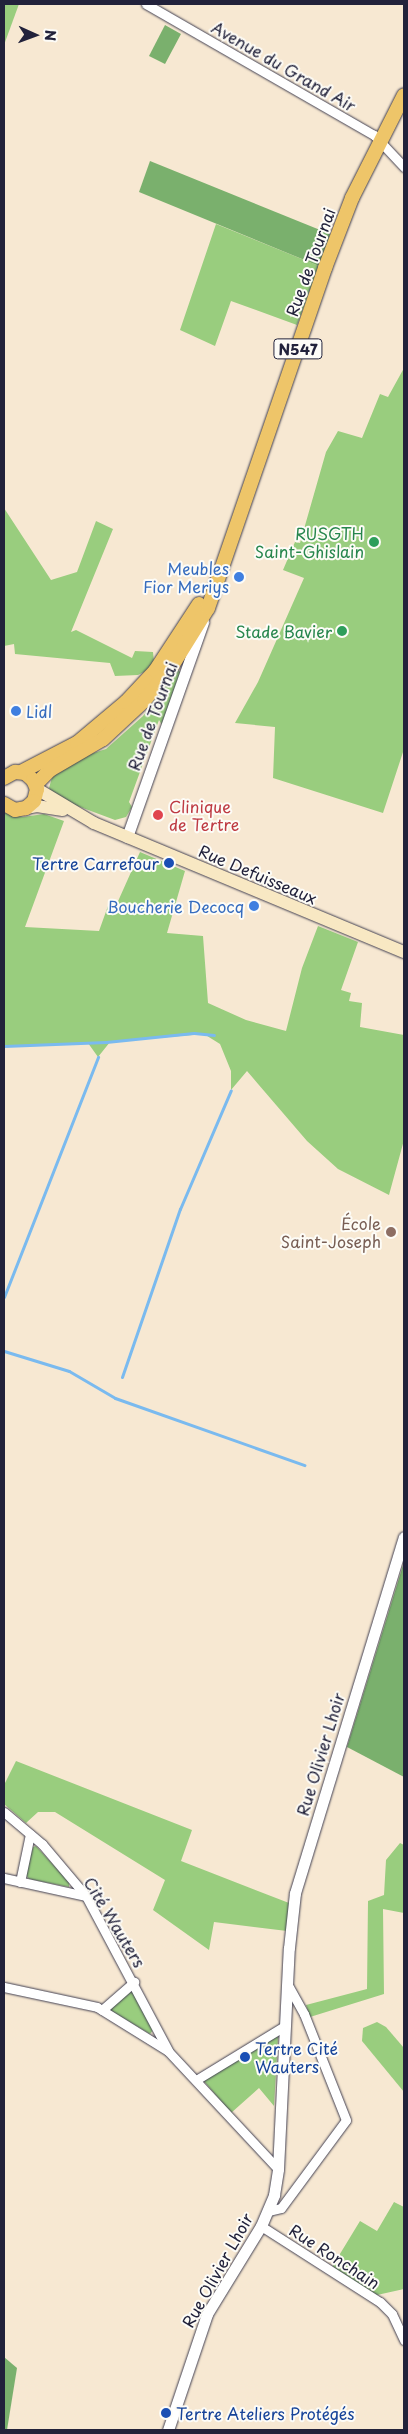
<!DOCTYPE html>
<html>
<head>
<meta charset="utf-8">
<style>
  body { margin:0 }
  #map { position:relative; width:408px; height:2434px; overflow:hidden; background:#f7e8d2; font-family:"Playpen Sans",sans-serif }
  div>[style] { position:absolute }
  .green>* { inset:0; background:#99cd7e }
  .forest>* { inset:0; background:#7ab06d }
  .stream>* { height:3px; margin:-1.5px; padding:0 1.5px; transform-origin:1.5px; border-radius:1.5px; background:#7abaef }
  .roads { filter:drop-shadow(0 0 1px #424052) drop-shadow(0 0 1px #424052) }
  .minor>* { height:9px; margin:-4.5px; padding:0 4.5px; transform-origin:4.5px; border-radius:4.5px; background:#fff }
  .tertiary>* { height:11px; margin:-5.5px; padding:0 5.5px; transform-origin:5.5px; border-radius:5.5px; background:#fff }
  .secondary>* { height:12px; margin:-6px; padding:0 6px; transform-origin:6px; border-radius:6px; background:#f8e8c3 }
  .primary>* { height:14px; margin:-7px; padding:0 7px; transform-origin:7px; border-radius:7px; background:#eec569 }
  .dots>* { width:14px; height:14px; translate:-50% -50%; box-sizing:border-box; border:2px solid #fdfcf7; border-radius:50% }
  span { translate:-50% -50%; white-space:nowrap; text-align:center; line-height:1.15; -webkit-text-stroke:4px #fdfcf7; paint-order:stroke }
  .shield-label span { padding:1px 4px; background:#fdfcf7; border:1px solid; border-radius:4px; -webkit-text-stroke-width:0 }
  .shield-label { font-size:15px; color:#22223b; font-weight:700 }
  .street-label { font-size:16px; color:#22223b }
  .leisure-label { font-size:16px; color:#27864d }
  .right { translate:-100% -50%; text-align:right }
  .shop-label { font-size:16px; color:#366cbe }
  .left { translate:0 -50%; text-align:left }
  .health-label { font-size:16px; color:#be3a42 }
  .transit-label { font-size:16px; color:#164399 }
  .education-label { font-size:16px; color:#785e54 }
  .frame { position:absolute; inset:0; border:5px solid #22223b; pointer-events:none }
  .north { position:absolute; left:10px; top:10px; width:50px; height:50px; -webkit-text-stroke:4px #fdfcf7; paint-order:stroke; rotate:92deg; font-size:14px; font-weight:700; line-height:20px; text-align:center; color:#22223b }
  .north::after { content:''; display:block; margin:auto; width:18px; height:22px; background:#22223b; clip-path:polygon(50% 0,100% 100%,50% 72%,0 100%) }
</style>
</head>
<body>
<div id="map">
  <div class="green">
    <i style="clip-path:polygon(4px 4px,19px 4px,4px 45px)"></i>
    <i style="clip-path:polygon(216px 224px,319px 266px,297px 325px,231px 301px,215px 346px,180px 330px)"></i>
    <i style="clip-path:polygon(404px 368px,404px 749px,383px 813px,273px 778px,275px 727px,235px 723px,258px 682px,304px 578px,283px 570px,295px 542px,300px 543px,326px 452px,338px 431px,362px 438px,380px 394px,388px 397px)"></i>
    <i style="clip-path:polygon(4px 508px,51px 580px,77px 572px,96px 521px,113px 529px,71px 632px,76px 630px,132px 658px,135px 651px,153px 652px,154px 662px,150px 669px,138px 675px,115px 676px,110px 663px,15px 654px,14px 644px,4px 646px)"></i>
    <i style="clip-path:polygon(177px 670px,181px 672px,162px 725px,159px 720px,129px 802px,132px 807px,126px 817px,115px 820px,56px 798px,49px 788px,53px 774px,78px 758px,106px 749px,143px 716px)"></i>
    <i style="clip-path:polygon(4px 812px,23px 817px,44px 814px,64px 821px,25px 927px,99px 931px,108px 906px,115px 908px,140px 852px,185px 871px,167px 933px,203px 936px,208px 1003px,246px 1020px,286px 1031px,302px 968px,318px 926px,358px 942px,341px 990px,351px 993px,349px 1001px,362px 1003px,360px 1027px,404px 1035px,404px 1140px,389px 1195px,338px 1169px,307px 1141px,247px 1071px,231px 1090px,231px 1071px,220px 1044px,204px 1034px,110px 1042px,98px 1057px,88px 1043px,4px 1046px)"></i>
    <i style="clip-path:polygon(16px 1761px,192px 1830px,181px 1861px,289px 1903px,287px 1931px,214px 1922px,209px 1950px,153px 1910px,165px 1880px,55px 1812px,38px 1812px,26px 1823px,4px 1804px,4px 1785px)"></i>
    <i style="clip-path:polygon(400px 1843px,404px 1845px,404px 1913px,383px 1909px,384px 1994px,310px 2017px,306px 2005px,367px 1989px,368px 1901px,384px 1895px,386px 1860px)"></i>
    <i style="clip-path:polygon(36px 1846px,69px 1882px,69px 1887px,29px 1879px,26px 1875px,33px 1847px)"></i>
    <i style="clip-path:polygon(133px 1990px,153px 2030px,150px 2034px,108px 2009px)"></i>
    <i style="clip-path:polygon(377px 2022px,386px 2027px,404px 2048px,404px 2092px,362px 2041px,363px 2028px)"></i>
    <i style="clip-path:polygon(273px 2037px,278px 2037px,274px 2106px,259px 2088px,231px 2113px,203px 2080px)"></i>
    <i style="clip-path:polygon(394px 2202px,404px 2207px,404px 2289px,377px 2295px,332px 2267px,360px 2221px,377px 2231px)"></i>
  </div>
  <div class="forest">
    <i style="clip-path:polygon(165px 25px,181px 34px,165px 64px,149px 56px)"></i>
    <i style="clip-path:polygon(150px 161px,330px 234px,319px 266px,139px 192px)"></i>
    <i style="clip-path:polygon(404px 1562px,404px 1777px,347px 1747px)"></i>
    <i style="clip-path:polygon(4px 2357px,17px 2368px,7px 2430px,4px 2430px)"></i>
  </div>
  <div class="stream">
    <i style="left:4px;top:1046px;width:102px;rotate:-2.2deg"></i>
    <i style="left:106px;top:1042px;width:88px;rotate:-5.8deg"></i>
    <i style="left:194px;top:1033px;width:20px;rotate:6deg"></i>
    <i style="left:4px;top:1297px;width:258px;rotate:-68.6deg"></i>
    <i style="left:4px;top:1351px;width:68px;rotate:17.1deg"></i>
    <i style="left:69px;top:1371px;width:53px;rotate:30.4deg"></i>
    <i style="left:115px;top:1398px;width:201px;rotate:19.5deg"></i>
    <i style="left:122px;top:1377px;width:178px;rotate:-71deg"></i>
    <i style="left:180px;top:1209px;width:129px;rotate:-66.8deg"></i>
  </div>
  <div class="roads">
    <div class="minor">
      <i style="left:146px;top:4px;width:263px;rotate:29.9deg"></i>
      <i style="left:374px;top:135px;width:44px;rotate:46.8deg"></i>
      <i style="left:4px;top:1812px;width:50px;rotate:40.1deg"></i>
      <i style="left:42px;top:1844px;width:68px;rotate:49.8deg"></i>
      <i style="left:86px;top:1896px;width:174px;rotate:62deg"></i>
      <i style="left:4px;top:1878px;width:83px;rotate:12.5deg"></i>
      <i style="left:20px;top:1882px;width:49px;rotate:-78.2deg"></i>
      <i style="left:4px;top:1987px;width:95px;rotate:12.1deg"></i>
      <i style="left:97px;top:2007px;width:84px;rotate:31.8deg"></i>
      <i style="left:168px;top:2051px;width:161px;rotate:47deg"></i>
      <i style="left:102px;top:2010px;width:43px;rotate:-41.2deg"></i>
      <i style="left:196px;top:2080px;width:105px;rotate:-31.4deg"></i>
      <i style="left:268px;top:2211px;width:13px;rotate:-13deg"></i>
      <i style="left:281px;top:2208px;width:109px;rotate:-53.5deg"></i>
      <i style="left:346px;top:2120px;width:114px;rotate:-111.6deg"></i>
      <i style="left:304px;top:2014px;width:33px;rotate:-119deg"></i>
      <i style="left:261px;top:2226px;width:141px;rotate:32.6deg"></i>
      <i style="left:380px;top:2302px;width:17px;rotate:45deg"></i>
      <i style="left:392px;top:2314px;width:29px;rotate:65deg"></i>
    </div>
    <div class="tertiary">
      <i style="left:127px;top:837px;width:228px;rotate:-70.5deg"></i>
      <i style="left:168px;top:2430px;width:122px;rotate:-71.4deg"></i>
      <i style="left:207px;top:2314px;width:103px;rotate:-58.5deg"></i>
      <i style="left:261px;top:2226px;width:34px;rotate:-67deg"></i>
      <i style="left:274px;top:2195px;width:26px;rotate:-81deg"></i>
      <i style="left:278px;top:2169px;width:221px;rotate:-87.2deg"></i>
      <i style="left:289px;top:1948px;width:55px;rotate:-83.8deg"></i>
      <i style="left:295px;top:1893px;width:372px;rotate:-73deg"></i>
    </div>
    <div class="secondary">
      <i style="left:37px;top:789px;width:66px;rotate:30.8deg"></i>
      <i style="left:94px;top:823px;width:336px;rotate:22.6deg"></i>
      <i style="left:26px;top:808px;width:11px;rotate:-10deg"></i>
      <i style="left:37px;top:806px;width:26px;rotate:9deg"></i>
    </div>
    <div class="primary">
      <i style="left:21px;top:772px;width:63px;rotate:-27.4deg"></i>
      <i style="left:77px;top:743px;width:64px;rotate:-39.9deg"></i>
      <i style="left:126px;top:702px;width:42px;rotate:-46.9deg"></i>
      <i style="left:155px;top:671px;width:80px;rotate:-56.7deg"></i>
      <i style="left:4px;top:778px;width:13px;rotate:-29deg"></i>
      <i style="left:15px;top:772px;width:10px;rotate:6deg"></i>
      <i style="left:25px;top:773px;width:11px;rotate:41deg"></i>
      <i style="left:33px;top:780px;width:10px;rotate:66deg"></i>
      <i style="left:37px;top:789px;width:12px;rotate:104deg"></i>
      <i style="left:34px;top:801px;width:11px;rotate:139deg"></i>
      <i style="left:26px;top:808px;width:11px;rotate:170deg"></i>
      <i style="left:15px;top:810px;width:13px;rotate:-151deg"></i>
      <i style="left:36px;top:784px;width:20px;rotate:-45deg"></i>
      <i style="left:50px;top:770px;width:61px;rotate:-30.3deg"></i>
      <i style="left:103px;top:739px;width:56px;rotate:-42.8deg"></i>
      <i style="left:144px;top:701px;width:45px;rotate:-51.3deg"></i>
      <i style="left:172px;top:666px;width:68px;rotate:-58.2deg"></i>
      <i style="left:208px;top:608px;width:360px;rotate:-71deg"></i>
      <i style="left:325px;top:268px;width:75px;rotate:-68.9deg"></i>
      <i style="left:352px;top:198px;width:115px;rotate:-63.2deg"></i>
    </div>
  </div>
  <div class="dots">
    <i style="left:374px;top:542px;background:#2e9e5b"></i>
    <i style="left:239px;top:577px;background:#3f7fe0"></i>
    <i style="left:342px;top:631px;background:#2e9e5b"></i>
    <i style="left:16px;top:711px;background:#3f7fe0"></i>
    <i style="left:158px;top:815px;background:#e0444e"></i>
    <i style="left:169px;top:863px;background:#1a4fb4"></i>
    <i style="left:254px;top:906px;background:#3f7fe0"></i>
    <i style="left:391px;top:1232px;background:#8d6e63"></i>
    <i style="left:245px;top:2057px;background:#1a4fb4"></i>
    <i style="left:166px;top:2413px;background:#1a4fb4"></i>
  </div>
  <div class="shield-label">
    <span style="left:298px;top:349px">N547</span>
  </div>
  <div class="street-label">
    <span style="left:284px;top:66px;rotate:30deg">Avenue du Grand Air</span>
    <span style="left:310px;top:262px;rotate:-70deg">Rue de Tournai</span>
    <span style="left:152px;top:716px;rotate:-70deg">Rue de Tournai</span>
    <span style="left:258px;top:874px;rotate:23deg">Rue Defuisseaux</span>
    <span style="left:320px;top:1754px;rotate:-73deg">Rue Olivier Lhoir</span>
    <span style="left:115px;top:1922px;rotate:59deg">Cité Wauters</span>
    <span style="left:335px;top:2256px;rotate:33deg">Rue Ronchain</span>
    <span style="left:217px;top:2270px;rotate:-61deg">Rue Olivier Lhoir</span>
  </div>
  <div class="leisure-label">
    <span class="right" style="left:364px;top:542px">RUSGTH<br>Saint-Ghislain</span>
    <span class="right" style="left:332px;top:631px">Stade Bavier</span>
  </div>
  <div class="shop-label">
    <span class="right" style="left:229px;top:577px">Meubles<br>Fior Meriys</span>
    <span class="left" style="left:26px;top:711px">Lidl</span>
    <span class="right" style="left:244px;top:906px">Boucherie Decocq</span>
  </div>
  <div class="health-label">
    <span class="left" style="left:169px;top:815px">Clinique<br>de Tertre</span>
  </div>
  <div class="transit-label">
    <span class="right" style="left:159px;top:863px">Tertre Carrefour</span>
    <span class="left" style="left:255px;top:2057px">Tertre Cité<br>Wauters</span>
    <span class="left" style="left:176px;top:2413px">Tertre Ateliers Protégés</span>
  </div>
  <div class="education-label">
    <span class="right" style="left:381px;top:1232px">École<br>Saint-Joseph</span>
  </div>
  <div class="frame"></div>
  <div class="north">N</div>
</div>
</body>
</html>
